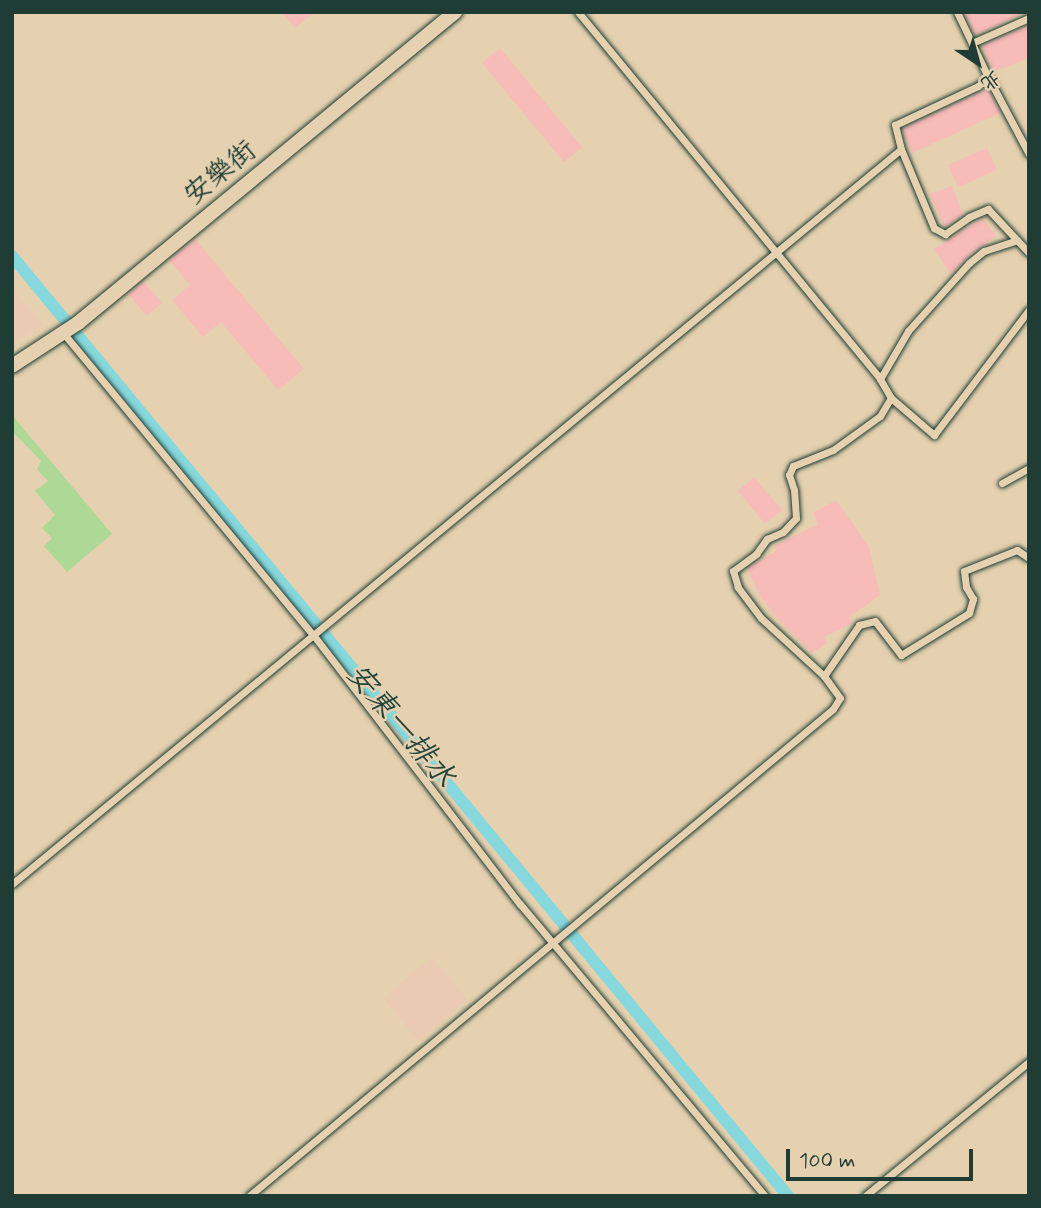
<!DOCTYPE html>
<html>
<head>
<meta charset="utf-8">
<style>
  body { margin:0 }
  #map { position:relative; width:1041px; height:1208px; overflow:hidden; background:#e5d1af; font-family:Mynerve,"LXGW WenKai TC",sans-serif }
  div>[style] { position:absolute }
  .built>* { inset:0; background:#eacab2 }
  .green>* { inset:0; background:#aed896 }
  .canal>* { height:12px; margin:-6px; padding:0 6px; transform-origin:6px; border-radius:6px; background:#86d8dd }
  .building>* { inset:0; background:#f7bbb8 }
  .roads { filter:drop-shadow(0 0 2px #1f3d34) drop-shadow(0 0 2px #1f3d34) }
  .lane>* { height:7px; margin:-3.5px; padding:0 3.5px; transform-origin:3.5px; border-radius:3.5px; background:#e5d1af }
  .street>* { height:14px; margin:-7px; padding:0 7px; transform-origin:7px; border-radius:7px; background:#e5d1af }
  span { translate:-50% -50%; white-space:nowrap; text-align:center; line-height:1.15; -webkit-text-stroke:5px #e5d1af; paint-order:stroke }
  .street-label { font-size:28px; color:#1f3d34 }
  .water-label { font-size:30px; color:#24453c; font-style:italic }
  .frame { position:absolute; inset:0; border:14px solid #1f3d34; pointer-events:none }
  .north { position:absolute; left:943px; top:28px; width:70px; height:70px; -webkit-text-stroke:5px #e5d1af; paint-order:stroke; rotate:144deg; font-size:19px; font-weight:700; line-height:28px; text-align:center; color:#1f3d34 }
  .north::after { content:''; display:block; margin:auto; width:24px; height:32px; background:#1f3d34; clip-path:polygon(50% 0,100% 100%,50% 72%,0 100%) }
  .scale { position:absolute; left:786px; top:1149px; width:187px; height:32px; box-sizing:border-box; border:4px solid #1f3d34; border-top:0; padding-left:9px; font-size:21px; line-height:24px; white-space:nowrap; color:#1f3d34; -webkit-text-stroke:5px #e5d1af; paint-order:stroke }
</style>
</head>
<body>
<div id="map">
  <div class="built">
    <i style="clip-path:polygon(12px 288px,43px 325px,18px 341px,12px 334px)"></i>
    <i style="clip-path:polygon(432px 957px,467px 999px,418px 1040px,383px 998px)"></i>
  </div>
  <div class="green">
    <i style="clip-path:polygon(12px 415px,112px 534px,67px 572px,44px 546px,52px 538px,42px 528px,55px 515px,35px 491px,48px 481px,37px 469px,41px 461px,12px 431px)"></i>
  </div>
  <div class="canal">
    <i style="left:12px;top:256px;width:1219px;rotate:50.46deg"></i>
  </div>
  <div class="building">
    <i style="clip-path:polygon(282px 12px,315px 12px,295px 28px)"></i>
    <i style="clip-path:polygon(964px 12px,1026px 12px,975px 35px)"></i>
    <i style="clip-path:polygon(1029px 25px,1029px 58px,993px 72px,982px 45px)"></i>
    <i style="clip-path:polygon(500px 48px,582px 147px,564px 162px,482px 63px)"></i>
    <i style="clip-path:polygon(988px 89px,1000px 113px,912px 153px,902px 128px)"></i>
    <i style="clip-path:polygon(987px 148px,997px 170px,958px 187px,948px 165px)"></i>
    <i style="clip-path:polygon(952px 186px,963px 214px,945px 227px,930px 194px)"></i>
    <i style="clip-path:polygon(983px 218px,996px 236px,970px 254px,951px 274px,934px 249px)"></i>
    <i style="clip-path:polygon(195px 239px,304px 369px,278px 390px,221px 322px,203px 337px,172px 300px,190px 285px,169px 260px)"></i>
    <i style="clip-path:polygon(144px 281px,162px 303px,147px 316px,128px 294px)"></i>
    <i style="clip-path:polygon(754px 477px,782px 510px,765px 524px,738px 491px)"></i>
    <i style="clip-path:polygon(836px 500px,869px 547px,880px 595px,849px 617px,853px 623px,824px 637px,827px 643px,812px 653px,777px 618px,758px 593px,747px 568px,776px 551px,774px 546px,818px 524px,813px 513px)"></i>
  </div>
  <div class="roads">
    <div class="lane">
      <i style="left:578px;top:12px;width:475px;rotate:50.5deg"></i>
      <i style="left:972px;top:43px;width:62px;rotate:-23.7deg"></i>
      <i style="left:988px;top:77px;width:87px;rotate:62deg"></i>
      <i style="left:901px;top:149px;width:86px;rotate:67.3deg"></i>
      <i style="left:934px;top:228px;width:13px;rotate:29deg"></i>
      <i style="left:945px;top:234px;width:29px;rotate:-35deg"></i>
      <i style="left:969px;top:217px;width:21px;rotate:-23deg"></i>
      <i style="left:988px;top:209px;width:60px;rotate:47deg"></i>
      <i style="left:64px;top:334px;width:392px;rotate:50.4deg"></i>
      <i style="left:314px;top:636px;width:338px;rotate:52.5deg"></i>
      <i style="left:520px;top:904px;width:381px;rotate:50deg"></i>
      <i style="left:891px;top:398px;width:57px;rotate:40.7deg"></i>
      <i style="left:934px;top:435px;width:157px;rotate:-52.8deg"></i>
      <i style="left:1002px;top:483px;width:31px;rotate:-29deg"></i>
      <i style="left:824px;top:676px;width:62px;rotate:-55.5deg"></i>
      <i style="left:859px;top:625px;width:16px;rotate:-14deg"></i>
      <i style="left:875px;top:621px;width:43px;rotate:52.6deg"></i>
      <i style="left:901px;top:655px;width:80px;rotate:-31.7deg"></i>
      <i style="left:969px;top:613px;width:15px;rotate:-74deg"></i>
      <i style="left:973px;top:599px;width:14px;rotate:-120deg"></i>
      <i style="left:966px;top:587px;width:16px;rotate:-97deg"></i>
      <i style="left:964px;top:571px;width:57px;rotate:-21.6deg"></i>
      <i style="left:1017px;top:550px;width:14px;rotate:34deg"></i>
      <i style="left:12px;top:884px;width:1153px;rotate:-39.58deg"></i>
      <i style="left:901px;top:149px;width:25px;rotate:-104deg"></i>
      <i style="left:895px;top:125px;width:92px;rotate:-25.2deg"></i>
      <i style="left:978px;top:86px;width:13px;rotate:-42deg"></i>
      <i style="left:988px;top:77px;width:72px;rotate:-115.5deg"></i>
      <i style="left:249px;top:1196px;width:760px;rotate:-39.82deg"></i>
      <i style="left:833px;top:709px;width:13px;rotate:-58deg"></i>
      <i style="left:840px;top:698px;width:27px;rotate:-126deg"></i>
      <i style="left:824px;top:676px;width:86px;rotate:-137.4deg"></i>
      <i style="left:761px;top:618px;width:39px;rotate:-127deg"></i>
      <i style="left:738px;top:587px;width:17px;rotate:-107deg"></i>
      <i style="left:733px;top:571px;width:29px;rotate:-36deg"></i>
      <i style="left:756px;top:554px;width:19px;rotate:-54deg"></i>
      <i style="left:767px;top:539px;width:17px;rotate:-24deg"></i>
      <i style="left:783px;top:532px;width:19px;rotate:-47deg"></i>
      <i style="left:796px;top:518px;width:28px;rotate:-94deg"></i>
      <i style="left:794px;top:490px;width:16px;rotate:-108deg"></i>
      <i style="left:789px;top:475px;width:10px;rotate:-66deg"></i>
      <i style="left:793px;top:466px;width:43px;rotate:-21.8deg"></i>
      <i style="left:833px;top:450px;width:58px;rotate:-35.9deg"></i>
      <i style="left:880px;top:416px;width:21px;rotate:-59deg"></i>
      <i style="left:891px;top:398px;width:22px;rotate:-120deg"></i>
      <i style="left:880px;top:379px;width:56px;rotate:-59.7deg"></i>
      <i style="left:908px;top:331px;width:91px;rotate:-48.1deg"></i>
      <i style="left:969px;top:263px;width:19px;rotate:-39deg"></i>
      <i style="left:984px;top:251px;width:35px;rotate:-18deg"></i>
      <i style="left:865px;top:1196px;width:212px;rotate:-39.3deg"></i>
    </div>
    <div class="street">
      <i style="left:12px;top:366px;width:79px;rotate:-33.1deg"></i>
      <i style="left:78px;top:323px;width:489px;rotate:-39.5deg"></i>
    </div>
  </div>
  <div class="street-label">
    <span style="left:221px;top:174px;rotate:-39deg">安樂街</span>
  </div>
  <div class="water-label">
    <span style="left:400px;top:726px;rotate:50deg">安東一排水</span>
  </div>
  <div class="frame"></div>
  <div class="north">北</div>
  <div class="scale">100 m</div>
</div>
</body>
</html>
